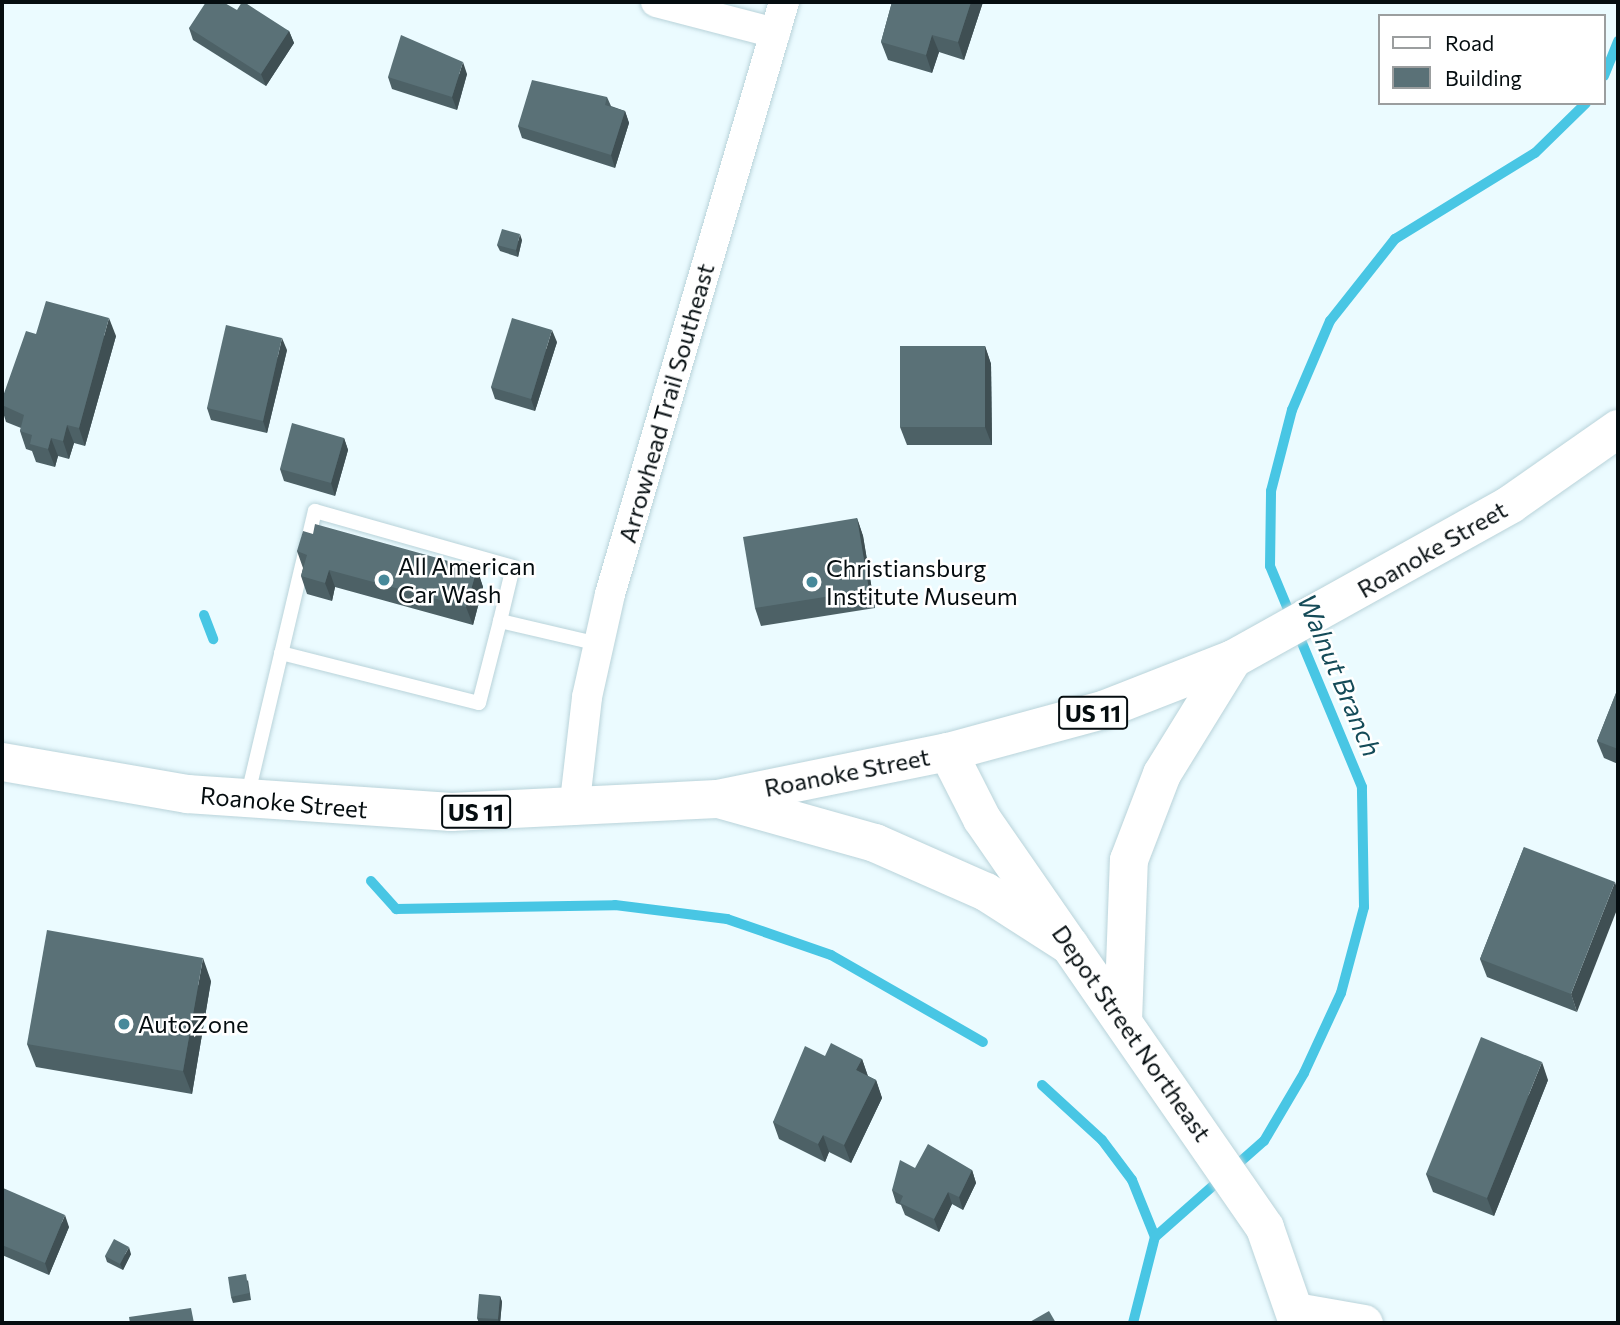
<!DOCTYPE html>
<html>
<head>
<meta charset="utf-8">
<style>
  body { margin:0 }
  #map { position:relative; width:1620px; height:1325px; overflow:hidden; background:#ebfbff; font-family:Commissioner,sans-serif }
  div>[style] { position:absolute }
  .stream>* { height:10px; margin:-5px; padding:0 5px; transform-origin:5px; border-radius:5px; background:#48c6e4 }
  .roads { filter:drop-shadow(0 0 2px #b9d3da) drop-shadow(0 0 2px #b9d3da) }
  .service>* { height:14px; margin:-7px; padding:0 7px; transform-origin:7px; border-radius:7px; background:#fff }
  .minor>* { height:30px; margin:-15px; padding:0 15px; transform-origin:15px; border-radius:15px; background:#fff }
  .tertiary>* { height:37px; margin:-18.5px; padding:0 18.5px; transform-origin:18.5px; border-radius:18.5px; background:#fff }
  .secondary>* { height:38px; margin:-19px; padding:0 19px; transform-origin:19px; border-radius:19px; background:#fff }
  .primary>* { height:38px; margin:-19px; padding:0 19px; transform-origin:19px; border-radius:19px; background:#fff }
  .wall>* { inset:0; background:#4d6166 }
  .shaded-wall>* { inset:0; background:#3f4f53 }
  .building>* { inset:0; background:#5a7177 }
  .dots>* { width:19px; height:19px; translate:-50% -50%; box-sizing:border-box; border:4px solid #fff; border-radius:50% }
  span { translate:-50% -50%; white-space:nowrap; text-align:center; line-height:1.15; -webkit-text-stroke:5px #fff; paint-order:stroke }
  .shield-label span { padding:2px 5px; background:#fff; border:2px solid; border-radius:5px; -webkit-text-stroke-width:0 }
  .shield-label { font-size:23px; color:#050d10; font-weight:700 }
  .street-label { font-size:24px; color:#050d10 }
  .poi-label { font-size:24px; color:#050d10 }
  .left { translate:0 -50%; text-align:left }
  .water-label { font-size:26px; color:#154b58; font-style:italic }
  .frame { position:absolute; inset:0; border:4px solid #050d10; pointer-events:none }
  .legend { position:absolute; left:1378px; top:14px; width:228px; height:91px; box-sizing:border-box; background:#fff; border:2px solid #9b9e9f; margin:0; padding:9px 12px; list-style:none; font-size:21px; color:#050d10 }
  .legend li { display:flex; align-items:center; gap:14px; height:35px }
  .legend b { width:35px; border:2px solid #9b9e9f }
</style>
</head>
<body>
<div id="map">
  <div class="stream">
    <i style="left:1604px;top:76px;width:38px;rotate:-68deg"></i>
    <i style="left:204px;top:615px;width:26px;rotate:69deg"></i>
    <i style="left:371px;top:881px;width:38px;rotate:48deg"></i>
    <i style="left:396px;top:909px;width:219px;rotate:-1deg"></i>
    <i style="left:615px;top:905px;width:113px;rotate:7.1deg"></i>
    <i style="left:727px;top:919px;width:110px;rotate:19.1deg"></i>
    <i style="left:831px;top:955px;width:175px;rotate:29.8deg"></i>
    <i style="left:1042px;top:1085px;width:81px;rotate:42.5deg"></i>
    <i style="left:1102px;top:1140px;width:50px;rotate:53.1deg"></i>
    <i style="left:1132px;top:1180px;width:61px;rotate:68deg"></i>
    <i style="left:1133px;top:1323px;width:89px;rotate:-75.7deg"></i>
    <i style="left:1155px;top:1237px;width:145px;rotate:-41.4deg"></i>
    <i style="left:1264px;top:1141px;width:79px;rotate:-59.5deg"></i>
    <i style="left:1304px;top:1073px;width:88px;rotate:-65.2deg"></i>
    <i style="left:1341px;top:993px;width:89px;rotate:-75deg"></i>
    <i style="left:1364px;top:907px;width:120px;rotate:-91deg"></i>
    <i style="left:1362px;top:787px;width:239px;rotate:-112.6deg"></i>
    <i style="left:1270px;top:566px;width:75px;rotate:-89.2deg"></i>
    <i style="left:1271px;top:491px;width:84px;rotate:-75.5deg"></i>
    <i style="left:1292px;top:410px;width:97px;rotate:-66.9deg"></i>
    <i style="left:1330px;top:321px;width:105px;rotate:-51.6deg"></i>
    <i style="left:1395px;top:239px;width:164px;rotate:-31.6deg"></i>
    <i style="left:1535px;top:153px;width:71px;rotate:-44.4deg"></i>
  </div>
  <div class="roads">
    <div class="service">
      <i style="left:281px;top:653px;width:204px;rotate:14.2deg"></i>
      <i style="left:479px;top:703px;width:85px;rotate:-75.6deg"></i>
      <i style="left:247px;top:798px;width:295px;rotate:-76.7deg"></i>
      <i style="left:315px;top:511px;width:206px;rotate:15.8deg"></i>
      <i style="left:513px;top:567px;width:56px;rotate:103.5deg"></i>
      <i style="left:500px;top:621px;width:102px;rotate:13.1deg"></i>
    </div>
    <div class="minor">
      <i style="left:656px;top:2px;width:123px;rotate:14.6deg"></i>
      <i style="left:574px;top:810px;width:114px;rotate:-83.4deg"></i>
      <i style="left:587px;top:697px;width:106px;rotate:-77.4deg"></i>
      <i style="left:610px;top:594px;width:617px;rotate:-73.62deg"></i>
    </div>
    <div class="tertiary">
      <i style="left:1295px;top:1311px;width:70px;rotate:9.9deg"></i>
    </div>
    <div class="secondary">
      <i style="left:948px;top:752px;width:75px;rotate:63.1deg"></i>
      <i style="left:982px;top:819px;width:497px;rotate:55.3deg"></i>
      <i style="left:1265px;top:1228px;width:101px;rotate:70.8deg"></i>
    </div>
    <div class="primary">
      <i style="left:2px;top:762px;width:188px;rotate:9.8deg"></i>
      <i style="left:187px;top:794px;width:265px;rotate:3.9deg"></i>
      <i style="left:451px;top:812px;width:266px;rotate:-2.8deg"></i>
      <i style="left:717px;top:799px;width:236px;rotate:-11.5deg"></i>
      <i style="left:948px;top:752px;width:161px;rotate:-15.2deg"></i>
      <i style="left:1103px;top:710px;width:140px;rotate:-21.4deg"></i>
      <i style="left:1233px;top:659px;width:318px;rotate:-29.1deg"></i>
      <i style="left:1511px;top:504px;width:131px;rotate:-35deg"></i>
      <i style="left:722px;top:800px;width:159px;rotate:15.7deg"></i>
      <i style="left:875px;top:843px;width:121px;rotate:23.8deg"></i>
      <i style="left:986px;top:892px;width:100px;rotate:32.7deg"></i>
      <i style="left:1123px;top:1021px;width:161px;rotate:-87.9deg"></i>
      <i style="left:1129px;top:860px;width:92px;rotate:-69deg"></i>
      <i style="left:1162px;top:774px;width:135px;rotate:-58.3deg"></i>
    </div>
  </div>
  <div class="wall">
    <i style="clip-path:polygon(892px 2px,983px 2px,964px 60px,939px 52px,932px 73px,888px 60px,881px 42px)"></i>
    <i style="clip-path:polygon(237px 10px,289px 31px,294px 43px,266px 86px,193px 40px,189px 28px)"></i>
    <i style="clip-path:polygon(467px 74px,457px 110px,392px 89px,388px 77px)"></i>
    <i style="clip-path:polygon(607px 97px,611px 106px,625px 111px,629px 123px,615px 168px,522px 138px,518px 126px)"></i>
    <i style="clip-path:polygon(522px 240px,518px 257px,500px 251px,497px 245px)"></i>
    <i style="clip-path:polygon(36px 334px,116px 336px,85px 446px,74px 443px,69px 459px,58px 456px,55px 467px,36px 462px,32px 451px,26px 449px,20px 431px,21px 428px,6px 422px,2px 409px,2px 399px)"></i>
    <i style="clip-path:polygon(557px 342px,535px 411px,495px 399px,491px 387px)"></i>
    <i style="clip-path:polygon(985px 346px,991px 364px,992px 445px,907px 445px,900px 427px)"></i>
    <i style="clip-path:polygon(287px 350px,267px 433px,211px 420px,207px 408px)"></i>
    <i style="clip-path:polygon(344px 438px,348px 450px,335px 496px,284px 481px,280px 469px)"></i>
    <i style="clip-path:polygon(857px 518px,863px 536px,875px 608px,761px 626px,755px 608px)"></i>
    <i style="clip-path:polygon(313px 534px,477px 569px,483px 587px,473px 625px,335px 587px,332px 601px,307px 594px,301px 576px,303px 568px,297px 551px)"></i>
    <i style="clip-path:polygon(1618px 688px,1618px 764px,1604px 758px,1597px 741px)"></i>
    <i style="clip-path:polygon(1524px 847px,1577px 1012px,1487px 977px,1480px 959px)"></i>
    <i style="clip-path:polygon(211px 981px,192px 1094px,36px 1067px,27px 1044px)"></i>
    <i style="clip-path:polygon(825px 1056px,862px 1059px,868px 1076px,876px 1080px,882px 1098px,851px 1163px,829px 1152px,825px 1162px,779px 1139px,773px 1122px)"></i>
    <i style="clip-path:polygon(1548px 1080px,1494px 1216px,1433px 1192px,1426px 1174px)"></i>
    <i style="clip-path:polygon(915px 1168px,972px 1170px,976px 1183px,963px 1210px,952px 1204px,939px 1232px,905px 1215px,901px 1205px,896px 1203px,892px 1190px)"></i>
    <i style="clip-path:polygon(2px 1190px,69px 1227px,49px 1275px,2px 1255px)"></i>
    <i style="clip-path:polygon(131px 1254px,123px 1270px,107px 1262px,105px 1256px)"></i>
    <i style="clip-path:polygon(248px 1280px,251px 1300px,233px 1303px,231px 1297px)"></i>
    <i style="clip-path:polygon(500px 1296px,502px 1302px,500px 1323px,479px 1323px,477px 1318px)"></i>
  </div>
  <div class="shaded-wall">
    <i style="clip-path:polygon(971px 2px,983px 2px,964px 60px,958px 42px)"></i>
    <i style="clip-path:polygon(289px 31px,294px 43px,266px 86px,261px 74px)"></i>
    <i style="clip-path:polygon(932px 35px,939px 52px,932px 73px,926px 55px)"></i>
    <i style="clip-path:polygon(463px 62px,467px 74px,457px 110px,452px 97px)"></i>
    <i style="clip-path:polygon(625px 111px,629px 123px,615px 168px,611px 155px)"></i>
    <i style="clip-path:polygon(520px 234px,522px 240px,518px 257px,516px 250px)"></i>
    <i style="clip-path:polygon(109px 318px,116px 336px,85px 446px,79px 428px)"></i>
    <i style="clip-path:polygon(552px 330px,557px 342px,535px 411px,531px 399px)"></i>
    <i style="clip-path:polygon(282px 338px,287px 350px,267px 433px,263px 421px)"></i>
    <i style="clip-path:polygon(985px 346px,991px 364px,992px 445px,985px 427px)"></i>
    <i style="clip-path:polygon(67px 425px,74px 443px,69px 459px,63px 441px)"></i>
    <i style="clip-path:polygon(51px 438px,58px 456px,55px 467px,48px 449px)"></i>
    <i style="clip-path:polygon(344px 438px,348px 450px,335px 496px,331px 483px)"></i>
    <i style="clip-path:polygon(857px 518px,863px 536px,875px 608px,869px 590px)"></i>
    <i style="clip-path:polygon(477px 569px,483px 587px,473px 625px,466px 607px)"></i>
    <i style="clip-path:polygon(329px 570px,335px 587px,332px 601px,325px 583px)"></i>
    <i style="clip-path:polygon(1615px 882px,1618px 892px,1618px 907px,1577px 1012px,1571px 994px)"></i>
    <i style="clip-path:polygon(203px 958px,211px 981px,192px 1094px,183px 1071px)"></i>
    <i style="clip-path:polygon(862px 1059px,868px 1077px,856px 1070px)"></i>
    <i style="clip-path:polygon(1542px 1062px,1548px 1080px,1494px 1216px,1487px 1198px)"></i>
    <i style="clip-path:polygon(876px 1080px,882px 1098px,851px 1163px,844px 1145px)"></i>
    <i style="clip-path:polygon(823px 1135px,829px 1152px,825px 1162px,818px 1144px)"></i>
    <i style="clip-path:polygon(972px 1170px,976px 1183px,963px 1210px,959px 1197px)"></i>
    <i style="clip-path:polygon(948px 1192px,952px 1204px,939px 1232px,934px 1219px)"></i>
    <i style="clip-path:polygon(65px 1215px,69px 1227px,49px 1275px,45px 1263px)"></i>
    <i style="clip-path:polygon(129px 1247px,131px 1254px,123px 1270px,120px 1264px)"></i>
    <i style="clip-path:polygon(500px 1296px,502px 1302px,500px 1323px,499px 1323px,498px 1319px)"></i>
  </div>
  <div class="building">
    <i style="clip-path:polygon(206px 2px,223px 2px,237px 10px,242px 2px,244px 2px,289px 31px,261px 74px,189px 28px)"></i>
    <i style="clip-path:polygon(892px 2px,971px 2px,958px 42px,932px 35px,926px 55px,881px 42px)"></i>
    <i style="clip-path:polygon(401px 35px,463px 62px,452px 97px,388px 77px)"></i>
    <i style="clip-path:polygon(532px 80px,607px 97px,605px 105px,625px 111px,611px 155px,518px 126px)"></i>
    <i style="clip-path:polygon(502px 229px,520px 234px,516px 250px,497px 245px)"></i>
    <i style="clip-path:polygon(46px 301px,109px 318px,79px 428px,67px 425px,63px 441px,51px 438px,48px 449px,30px 444px,32px 435px,20px 431px,24px 415px,2px 405px,2px 399px,26px 331px,36px 334px)"></i>
    <i style="clip-path:polygon(512px 318px,552px 330px,531px 399px,491px 387px)"></i>
    <i style="clip-path:polygon(226px 325px,282px 338px,263px 421px,207px 408px)"></i>
    <i style="clip-path:polygon(900px 346px,985px 346px,985px 427px,900px 427px)"></i>
    <i style="clip-path:polygon(292px 423px,344px 438px,331px 483px,280px 469px)"></i>
    <i style="clip-path:polygon(857px 518px,869px 590px,755px 608px,743px 537px)"></i>
    <i style="clip-path:polygon(315px 524px,477px 569px,466px 607px,329px 570px,325px 583px,301px 576px,307px 555px,297px 551px,303px 531px,313px 534px)"></i>
    <i style="clip-path:polygon(1618px 688px,1618px 749px,1597px 741px)"></i>
    <i style="clip-path:polygon(1524px 847px,1615px 882px,1571px 994px,1480px 959px)"></i>
    <i style="clip-path:polygon(47px 930px,203px 958px,183px 1071px,27px 1044px)"></i>
    <i style="clip-path:polygon(1481px 1037px,1542px 1062px,1487px 1198px,1426px 1174px)"></i>
    <i style="clip-path:polygon(831px 1043px,862px 1059px,856px 1070px,876px 1080px,844px 1145px,823px 1135px,818px 1144px,773px 1122px,805px 1046px,825px 1056px)"></i>
    <i style="clip-path:polygon(928px 1144px,972px 1170px,959px 1197px,948px 1192px,934px 1219px,900px 1203px,903px 1196px,892px 1190px,900px 1160px,915px 1168px)"></i>
    <i style="clip-path:polygon(3px 1188px,65px 1215px,45px 1263px,2px 1245px)"></i>
    <i style="clip-path:polygon(114px 1239px,129px 1247px,120px 1264px,105px 1256px)"></i>
    <i style="clip-path:polygon(246px 1274px,249px 1293px,231px 1297px,228px 1277px)"></i>
    <i style="clip-path:polygon(479px 1294px,500px 1296px,498px 1319px,477px 1318px)"></i>
    <i style="clip-path:polygon(191px 1308px,194px 1323px,130px 1323px,129px 1317px)"></i>
    <i style="clip-path:polygon(1049px 1311px,1056px 1323px,1028px 1323px)"></i>
  </div>
  <div class="dots">
    <i style="left:384px;top:580px;background:#47899a"></i>
    <i style="left:812px;top:582px;background:#47899a"></i>
    <i style="left:124px;top:1024px;background:#47899a"></i>
  </div>
  <div class="shield-label">
    <span style="left:1093px;top:713px">US 11</span>
    <span style="left:476px;top:812px">US 11</span>
  </div>
  <div class="street-label">
    <span style="left:666px;top:403px;rotate:-74deg">Arrowhead Trail Southeast</span>
    <span style="left:1432px;top:549px;rotate:-30deg">Roanoke Street</span>
    <span style="left:847px;top:772px;rotate:-11deg">Roanoke Street</span>
    <span style="left:284px;top:802px;rotate:5deg">Roanoke Street</span>
    <span style="left:1132px;top:1033px;rotate:55deg">Depot Street Northeast</span>
  </div>
  <div class="poi-label">
    <span class="left" style="left:398px;top:580px">All American<br>Car Wash</span>
    <span class="left" style="left:826px;top:582px">Christiansburg<br>Institute Museum</span>
    <span class="left" style="left:138px;top:1024px">AutoZone</span>
  </div>
  <div class="water-label">
    <span style="left:1340px;top:675px;rotate:67deg">Walnut Branch</span>
  </div>
  <div class="frame"></div>
  <ul class="legend">
  <li><b style="height:9px;background:#fff"></b>Road</li>
  <li><b style="height:19px;background:#5a7177"></b>Building</li>
  </ul>
</div>
</body>
</html>
